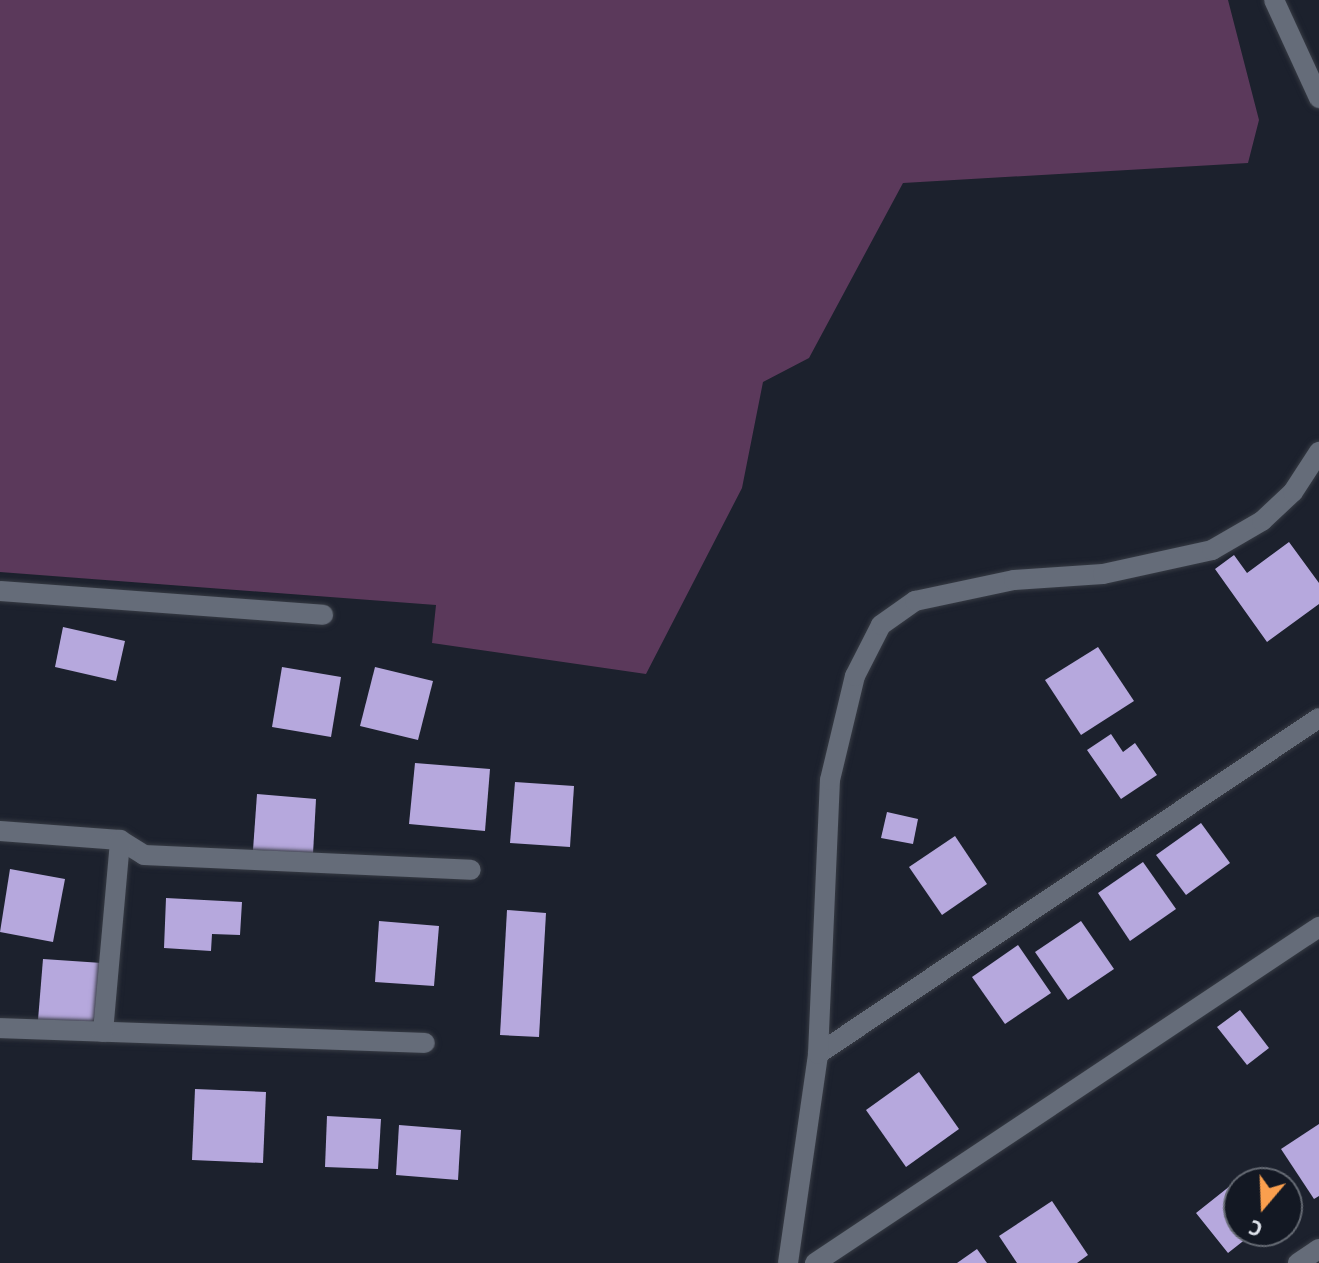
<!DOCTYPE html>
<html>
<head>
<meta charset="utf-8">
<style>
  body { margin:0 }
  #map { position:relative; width:1319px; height:1263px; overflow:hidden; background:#1c212d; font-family:"Alegreya Sans",sans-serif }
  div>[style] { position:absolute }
  .green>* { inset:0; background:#5b395b }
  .building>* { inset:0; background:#b6a8dd }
  .roads { filter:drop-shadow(0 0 2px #373b44) drop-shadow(0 0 2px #373b44) }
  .street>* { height:20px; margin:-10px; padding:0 10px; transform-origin:10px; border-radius:10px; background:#656c79 }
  span { translate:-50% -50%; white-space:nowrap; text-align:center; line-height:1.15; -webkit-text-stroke:8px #131823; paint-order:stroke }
  .north { position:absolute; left:1223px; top:1167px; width:80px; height:80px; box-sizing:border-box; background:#131823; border:2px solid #656a73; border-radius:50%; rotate:199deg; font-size:22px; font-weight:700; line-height:32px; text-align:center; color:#e0e4ec }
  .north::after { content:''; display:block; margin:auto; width:28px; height:36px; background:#fa9f4e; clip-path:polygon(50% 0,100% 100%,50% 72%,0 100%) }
</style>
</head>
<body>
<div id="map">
  <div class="green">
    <i style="clip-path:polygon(0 0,1228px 0,1259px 120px,1248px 163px,903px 183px,809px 358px,763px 382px,742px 488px,646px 674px,432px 643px,436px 605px,0 572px)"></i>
  </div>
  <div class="building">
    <i style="clip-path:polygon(1289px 542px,1319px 583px,1319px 604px,1267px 642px,1215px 569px,1234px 555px,1247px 573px)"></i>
    <i style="clip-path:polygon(63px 627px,125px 641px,116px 681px,55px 667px)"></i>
    <i style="clip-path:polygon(1098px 647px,1134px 701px,1081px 735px,1045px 680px)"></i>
    <i style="clip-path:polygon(282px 667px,341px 677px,331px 737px,272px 727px)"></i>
    <i style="clip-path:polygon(375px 667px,433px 681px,418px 740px,360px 726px)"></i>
    <i style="clip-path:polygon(1111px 734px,1123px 752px,1135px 743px,1157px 775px,1121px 799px,1087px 750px)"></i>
    <i style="clip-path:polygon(415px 763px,490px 769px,485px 831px,409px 824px)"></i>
    <i style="clip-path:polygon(515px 782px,574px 786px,570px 847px,510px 843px)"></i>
    <i style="clip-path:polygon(257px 794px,316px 799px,313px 854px,253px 850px)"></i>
    <i style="clip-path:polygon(887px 812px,918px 819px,913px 844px,881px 838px)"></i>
    <i style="clip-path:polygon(1201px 823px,1230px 863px,1186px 895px,1156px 855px)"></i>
    <i style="clip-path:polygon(955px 836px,987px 884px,942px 915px,909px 867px)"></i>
    <i style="clip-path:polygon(1143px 862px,1176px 909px,1130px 941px,1098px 893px)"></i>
    <i style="clip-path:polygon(10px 869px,65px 879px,53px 942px,0 932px)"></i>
    <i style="clip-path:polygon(166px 898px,242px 902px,240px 935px,212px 934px,211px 951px,164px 948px)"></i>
    <i style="clip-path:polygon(507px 910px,546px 913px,539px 1037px,500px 1035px)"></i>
    <i style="clip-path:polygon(379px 921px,439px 926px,434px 986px,375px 982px)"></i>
    <i style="clip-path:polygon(1081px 921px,1114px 969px,1068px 1000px,1035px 952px)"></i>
    <i style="clip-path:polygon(1018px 945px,1051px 993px,1005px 1024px,972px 977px)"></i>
    <i style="clip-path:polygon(43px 959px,102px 963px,98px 1024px,38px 1020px)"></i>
    <i style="clip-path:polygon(1240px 1010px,1269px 1048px,1247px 1065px,1217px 1027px)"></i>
    <i style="clip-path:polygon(919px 1072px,959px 1129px,906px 1167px,866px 1110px)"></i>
    <i style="clip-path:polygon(195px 1089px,266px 1092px,263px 1163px,192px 1160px)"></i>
    <i style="clip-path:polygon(327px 1116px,381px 1119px,378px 1169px,325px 1167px)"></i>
    <i style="clip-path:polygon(1319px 1124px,1319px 1196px,1314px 1199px,1281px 1149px)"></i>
    <i style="clip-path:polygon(399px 1125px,461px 1130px,458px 1180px,396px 1175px)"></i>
    <i style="clip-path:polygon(1235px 1182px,1239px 1187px,1239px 1231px,1256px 1231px,1228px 1253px,1196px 1213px)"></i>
    <i style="clip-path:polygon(1052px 1201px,1088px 1255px,1077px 1263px,1017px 1263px,999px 1236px)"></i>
    <i style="clip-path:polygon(977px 1249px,987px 1263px,957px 1263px)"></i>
  </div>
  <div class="roads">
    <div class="street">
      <i style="left:1274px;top:0;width:108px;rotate:65.3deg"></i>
      <i style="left:0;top:591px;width:324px;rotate:4.2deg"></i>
      <i style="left:0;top:831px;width:120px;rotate:4.3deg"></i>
      <i style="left:120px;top:840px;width:28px;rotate:32deg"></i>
      <i style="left:144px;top:855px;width:327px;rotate:2.6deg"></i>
      <i style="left:0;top:1028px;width:425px;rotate:2deg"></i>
      <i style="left:103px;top:1032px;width:193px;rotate:-84.9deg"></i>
      <i style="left:818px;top:1054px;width:603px;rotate:-33.85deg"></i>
      <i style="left:788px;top:1263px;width:211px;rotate:-81.8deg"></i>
      <i style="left:818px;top:1054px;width:274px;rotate:-87.5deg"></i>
      <i style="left:830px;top:780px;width:107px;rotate:-76.5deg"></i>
      <i style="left:855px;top:676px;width:57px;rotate:-63deg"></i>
      <i style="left:881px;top:625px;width:42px;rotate:-35.2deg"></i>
      <i style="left:915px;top:601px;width:101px;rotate:-12deg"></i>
      <i style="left:1014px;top:580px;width:89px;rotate:-3.9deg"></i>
      <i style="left:1103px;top:574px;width:112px;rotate:-12.4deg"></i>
      <i style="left:1212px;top:550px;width:58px;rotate:-30.1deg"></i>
      <i style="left:1262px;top:521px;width:42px;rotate:-43.1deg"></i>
      <i style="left:1293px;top:492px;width:48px;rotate:-57deg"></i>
      <i style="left:815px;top:1263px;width:606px;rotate:-33.69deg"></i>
      <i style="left:1298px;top:1263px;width:25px;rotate:-34deg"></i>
    </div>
  </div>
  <div class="north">С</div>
</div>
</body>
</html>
